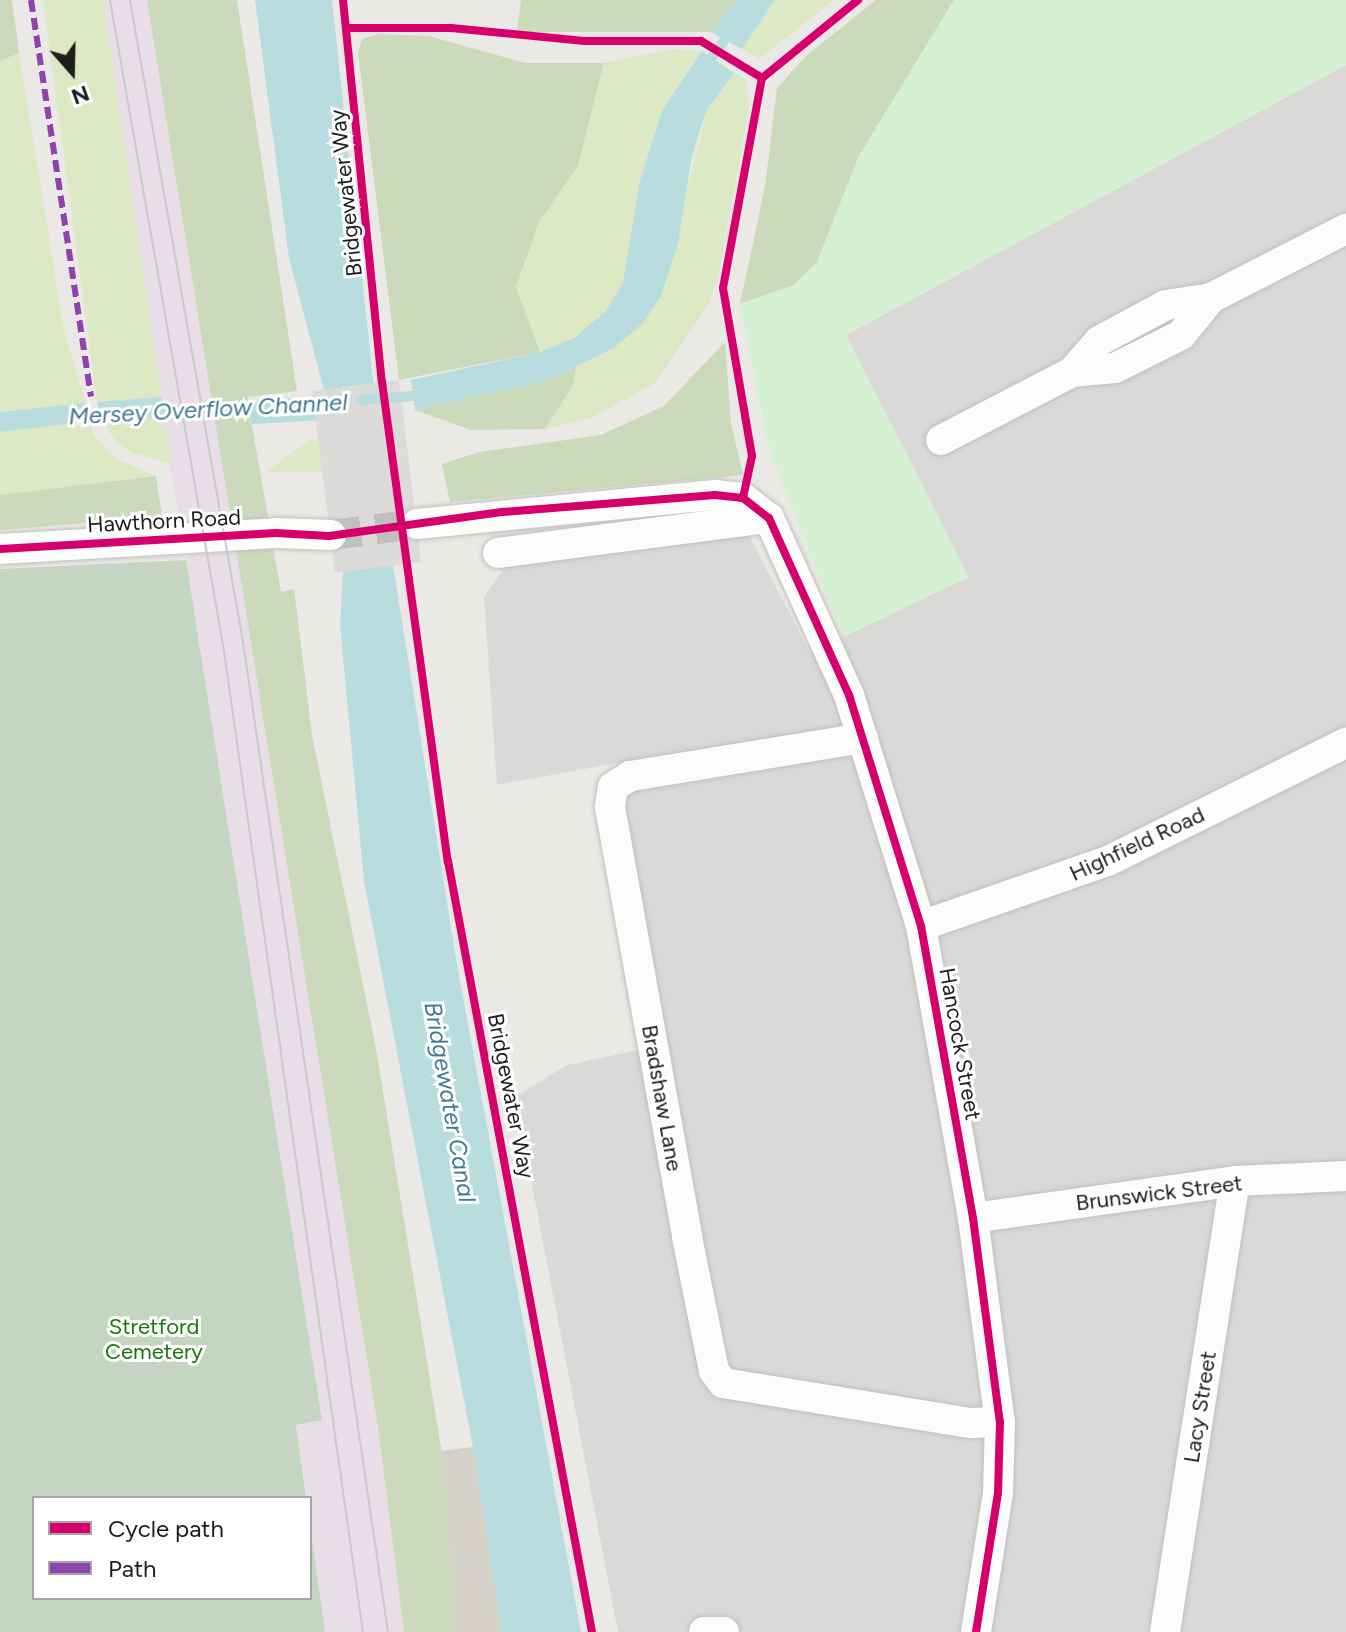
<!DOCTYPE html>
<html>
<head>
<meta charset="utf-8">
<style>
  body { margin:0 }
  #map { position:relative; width:1346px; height:1632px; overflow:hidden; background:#ebe9e6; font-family:Figtree,sans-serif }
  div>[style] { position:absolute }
  .residential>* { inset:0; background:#dad9d7 }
  .industrial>* { inset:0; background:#e9dee7 }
  .construction>* { inset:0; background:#d4d2c8 }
  .grass>* { inset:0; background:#dde8c4 }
  .forest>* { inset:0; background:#cbdabb }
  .cemetery>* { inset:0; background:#c4d6c2 }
  .park>* { inset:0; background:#d6f1d1 }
  .water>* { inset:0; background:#b9dcde }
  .pier>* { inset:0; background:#dcdbda }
  .stream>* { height:10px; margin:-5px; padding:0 5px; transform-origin:5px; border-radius:5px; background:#b9dcde }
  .minor-tunnel>* { height:30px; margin-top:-15px; transform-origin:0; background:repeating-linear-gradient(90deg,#c2c0be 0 30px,transparent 0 45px) }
  .roads { filter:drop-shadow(0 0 2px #c1c0be) drop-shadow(0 0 2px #c1c0be) }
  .minor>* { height:30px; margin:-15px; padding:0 15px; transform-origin:15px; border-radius:15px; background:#fcfcfb }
  .tram>* { height:2px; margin:-1px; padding:0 1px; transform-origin:1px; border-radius:1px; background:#cacac9 }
  .quiet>* { height:6px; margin-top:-3px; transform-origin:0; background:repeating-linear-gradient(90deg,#8e44ad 0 12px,transparent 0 18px) }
  .cycleway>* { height:8px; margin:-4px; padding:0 4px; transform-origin:4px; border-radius:4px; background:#d6006c }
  span { translate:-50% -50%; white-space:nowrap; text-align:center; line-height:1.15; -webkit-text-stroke:6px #fff; paint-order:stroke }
  .street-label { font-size:22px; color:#1d1d1d }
  .park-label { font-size:22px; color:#15790d }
  .water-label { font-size:24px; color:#427894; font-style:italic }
  .legend { position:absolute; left:32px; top:1496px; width:280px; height:104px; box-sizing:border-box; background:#fff; border:2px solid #a5a5a5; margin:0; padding:10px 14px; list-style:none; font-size:24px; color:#1d1d1d }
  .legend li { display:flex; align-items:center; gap:16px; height:40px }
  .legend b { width:40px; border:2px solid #a5a5a5 }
  .north { position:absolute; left:32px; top:32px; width:80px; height:80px; -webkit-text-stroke:6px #fff; paint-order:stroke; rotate:160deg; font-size:22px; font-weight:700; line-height:32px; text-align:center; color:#1d1d1d }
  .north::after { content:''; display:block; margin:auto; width:28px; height:36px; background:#1d1d1d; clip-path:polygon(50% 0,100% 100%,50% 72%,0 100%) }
</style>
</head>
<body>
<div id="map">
  <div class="residential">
    <i style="clip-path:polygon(1346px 65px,1346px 1632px,618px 1632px,515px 1097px,567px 1065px,663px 1045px,617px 763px,497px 785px,484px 597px,510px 559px,748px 533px,810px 653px,968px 577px,846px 335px)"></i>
  </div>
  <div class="industrial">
    <i style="clip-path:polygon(90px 0,192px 0,248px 400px,281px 592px,421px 1632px,325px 1632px,296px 1424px,322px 1419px,186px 560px)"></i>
  </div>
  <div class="construction">
    <i style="clip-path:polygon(473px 1447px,503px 1632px,455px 1632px,441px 1451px)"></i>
  </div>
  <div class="grass">
    <i style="clip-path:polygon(43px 0,103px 0,162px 397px,97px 402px)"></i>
    <i style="clip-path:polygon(775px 0,834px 0,759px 59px,742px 49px)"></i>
    <i style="clip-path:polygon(674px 49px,702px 51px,663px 109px,640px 180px,623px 283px,605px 312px,574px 338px,540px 352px,516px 287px,539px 222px,578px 166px,604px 63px)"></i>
    <i style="clip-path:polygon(19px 53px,64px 330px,86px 403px,0 412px,0 61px)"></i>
    <i style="clip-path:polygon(734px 73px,746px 80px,749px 106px,719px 274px,708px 305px,655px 383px,591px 418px,545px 429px,572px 385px,576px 367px,614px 348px,642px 324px,661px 296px,707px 109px)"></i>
    <i style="clip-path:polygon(165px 416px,171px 464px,131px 452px,117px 443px,101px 420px)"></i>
    <i style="clip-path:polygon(91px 421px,93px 435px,113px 457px,156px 476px,0 495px,0 432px)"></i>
    <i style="clip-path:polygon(319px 440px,323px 472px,265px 472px,309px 441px)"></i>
  </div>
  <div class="forest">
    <i style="clip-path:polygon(0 0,12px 0,19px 53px,0 61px)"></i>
    <i style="clip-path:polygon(147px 0,237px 0,297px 391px,247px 397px,281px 592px,294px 589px,312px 735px,376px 1048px,444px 1466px,455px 1632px,404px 1632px,378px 1427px)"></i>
    <i style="clip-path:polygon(521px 0,737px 0,711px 32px,517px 32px)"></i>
    <i style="clip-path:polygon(876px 0,954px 0,859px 156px,817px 262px,794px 285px,740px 304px,765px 186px,777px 88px,807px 55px)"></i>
    <i style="clip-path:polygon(378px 34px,429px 36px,525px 63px,604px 63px,578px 166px,539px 222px,516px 287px,540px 352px,399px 380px,358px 53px,362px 39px)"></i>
    <i style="clip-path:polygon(725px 342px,731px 423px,743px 475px,450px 502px,442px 464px,479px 452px,601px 435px,664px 406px)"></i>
    <i style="clip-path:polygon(576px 367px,573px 385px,545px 429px,471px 430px,415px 410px,549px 380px)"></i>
    <i style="clip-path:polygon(156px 476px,162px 517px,0 530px,0 495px)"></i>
  </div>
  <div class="cemetery">
    <i style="clip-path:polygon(186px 560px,322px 1420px,296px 1425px,306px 1498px,34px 1498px,34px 1598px,310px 1598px,310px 1524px,325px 1632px,0 1632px,0 569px)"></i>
  </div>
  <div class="park">
    <i style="clip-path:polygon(954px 0,1346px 0,1346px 65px,846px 335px,969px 577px,843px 637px,770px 453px,740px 304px,794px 285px,817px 262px,859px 156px)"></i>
  </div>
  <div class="water">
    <i style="clip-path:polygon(255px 0,332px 0,393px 565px,457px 965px,581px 1632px,502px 1632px,473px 1447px,364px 881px,340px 625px,343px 572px,324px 390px,289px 258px)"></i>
    <i style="clip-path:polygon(737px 0,775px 0,742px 49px,711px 32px)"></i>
    <i style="clip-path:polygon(702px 51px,734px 73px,707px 109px,692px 156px,678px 243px,661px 296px,642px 324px,614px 348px,549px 380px,415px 410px,411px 380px,540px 352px,574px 338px,605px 312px,623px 283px,640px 180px,663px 109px)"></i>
    <i style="clip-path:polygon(162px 397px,165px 416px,101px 420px,97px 402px)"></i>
    <i style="clip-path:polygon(319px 397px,323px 420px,252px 424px,248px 400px)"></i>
    <i style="clip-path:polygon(86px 403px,91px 421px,0 432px,0 412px)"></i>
  </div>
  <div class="pier">
    <i style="clip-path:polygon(399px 380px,421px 562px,335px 573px,312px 391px)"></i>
  </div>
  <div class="stream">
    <i style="left:705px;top:66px;width:45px;rotate:-53.1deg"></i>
    <i style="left:361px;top:400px;width:64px;rotate:-4.5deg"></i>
    <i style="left:150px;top:410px;width:112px;rotate:-1deg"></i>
  </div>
  <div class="minor-tunnel">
    <i style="left:331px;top:535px;width:87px;rotate:-7.3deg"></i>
  </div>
  <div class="roads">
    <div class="minor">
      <i style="left:1072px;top:372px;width:43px;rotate:-5.3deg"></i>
      <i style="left:1115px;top:368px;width:74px;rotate:-26.6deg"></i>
      <i style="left:1181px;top:335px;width:48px;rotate:-51deg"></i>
      <i style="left:941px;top:440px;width:148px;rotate:-27.4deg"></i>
      <i style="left:1072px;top:372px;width:41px;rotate:-48.9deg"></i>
      <i style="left:1099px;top:341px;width:76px;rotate:-28.2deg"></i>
      <i style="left:1166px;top:305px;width:46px;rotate:-8.8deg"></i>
      <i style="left:1211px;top:298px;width:152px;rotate:-27.1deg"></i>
      <i style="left:417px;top:524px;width:299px;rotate:-5.6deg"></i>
      <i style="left:715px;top:495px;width:28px;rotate:6deg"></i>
      <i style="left:743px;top:498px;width:33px;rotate:38deg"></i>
      <i style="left:769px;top:518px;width:194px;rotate:65.7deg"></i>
      <i style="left:849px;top:695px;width:242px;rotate:72.7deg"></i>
      <i style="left:921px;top:926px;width:297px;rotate:79.9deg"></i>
      <i style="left:973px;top:1218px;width:206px;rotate:82.5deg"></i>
      <i style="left:1000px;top:1422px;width:71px;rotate:91.6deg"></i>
      <i style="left:998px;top:1493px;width:141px;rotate:99deg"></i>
      <i style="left:0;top:549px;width:276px;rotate:-3.3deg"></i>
      <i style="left:276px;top:533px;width:55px;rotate:2.1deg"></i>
      <i style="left:498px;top:553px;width:273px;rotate:-7.4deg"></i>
      <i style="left:863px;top:738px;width:236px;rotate:170.7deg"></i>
      <i style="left:630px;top:776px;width:20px;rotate:147deg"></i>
      <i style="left:613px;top:787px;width:20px;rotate:99deg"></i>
      <i style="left:610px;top:807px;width:437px;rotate:79.8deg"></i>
      <i style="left:687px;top:1237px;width:137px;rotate:78.6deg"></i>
      <i style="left:714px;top:1371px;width:15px;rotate:53deg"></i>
      <i style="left:723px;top:1383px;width:251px;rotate:9.2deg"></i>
      <i style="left:971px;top:1423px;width:29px;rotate:-2deg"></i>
      <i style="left:921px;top:926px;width:198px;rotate:-19.2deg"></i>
      <i style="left:1108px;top:861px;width:266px;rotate:-26.4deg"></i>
      <i style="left:973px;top:1218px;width:265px;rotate:-8deg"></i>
      <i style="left:1235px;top:1181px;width:111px;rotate:-2.6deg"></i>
      <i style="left:704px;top:1632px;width:20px"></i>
      <i style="left:1165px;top:1632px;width:456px;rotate:-81.2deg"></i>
    </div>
  </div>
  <div class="tram">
    <i style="left:110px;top:0;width:661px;rotate:80.07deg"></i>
    <i style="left:224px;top:651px;width:991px;rotate:81.94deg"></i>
    <i style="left:130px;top:0;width:652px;rotate:80.02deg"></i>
    <i style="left:243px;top:642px;width:1001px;rotate:81.67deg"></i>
  </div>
  <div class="quiet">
    <i style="left:31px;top:0;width:401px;rotate:81.4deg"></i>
  </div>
  <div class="cycleway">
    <i style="left:343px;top:0;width:384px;rotate:84.2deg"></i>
    <i style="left:382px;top:382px;width:484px;rotate:82.2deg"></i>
    <i style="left:448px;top:861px;width:784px;rotate:79.42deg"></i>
    <i style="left:348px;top:28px;width:103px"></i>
    <i style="left:451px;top:28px;width:134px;rotate:5.6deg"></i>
    <i style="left:584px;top:41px;width:117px"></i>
    <i style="left:701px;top:41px;width:71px;rotate:31.2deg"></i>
    <i style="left:743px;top:498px;width:43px;rotate:-77.9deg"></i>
    <i style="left:752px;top:456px;width:170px;rotate:-99.8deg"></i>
    <i style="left:723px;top:288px;width:214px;rotate:-79.5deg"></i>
    <i style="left:762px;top:78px;width:124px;rotate:-39.1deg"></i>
    <i style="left:0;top:549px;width:276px;rotate:-3.3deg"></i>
    <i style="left:276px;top:533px;width:53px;rotate:3.2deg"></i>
    <i style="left:329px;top:536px;width:176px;rotate:-7.9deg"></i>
    <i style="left:503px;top:512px;width:213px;rotate:-4.6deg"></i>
    <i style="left:715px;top:495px;width:28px;rotate:6deg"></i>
    <i style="left:743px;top:498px;width:33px;rotate:38deg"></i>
    <i style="left:769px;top:518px;width:194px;rotate:65.7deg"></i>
    <i style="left:849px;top:695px;width:242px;rotate:72.7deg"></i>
    <i style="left:921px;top:926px;width:297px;rotate:79.9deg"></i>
    <i style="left:973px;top:1218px;width:206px;rotate:82.5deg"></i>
    <i style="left:1000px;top:1422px;width:71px;rotate:91.6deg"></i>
    <i style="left:998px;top:1493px;width:141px;rotate:99deg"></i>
  </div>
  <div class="street-label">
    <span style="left:346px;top:193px;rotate:-96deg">Bridgewater Way</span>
    <span style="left:164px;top:521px;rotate:-3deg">Hawthorn Road</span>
    <span style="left:1137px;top:844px;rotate:-25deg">Highfield Road</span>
    <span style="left:960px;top:1044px;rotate:80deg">Hancock Street</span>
    <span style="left:511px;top:1096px;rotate:79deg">Bridgewater Way</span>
    <span style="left:662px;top:1098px;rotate:80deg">Bradshaw Lane</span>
    <span style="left:1159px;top:1193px;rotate:-7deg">Brunswick Street</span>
    <span style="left:1200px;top:1407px;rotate:-81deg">Lacy Street</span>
  </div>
  <div class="park-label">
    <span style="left:154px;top:1339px">Stretford<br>Cemetery</span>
  </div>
  <div class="water-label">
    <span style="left:208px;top:409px;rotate:-3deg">Mersey Overflow Channel</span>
    <span style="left:450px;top:1102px;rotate:80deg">Bridgewater Canal</span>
  </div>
  <ul class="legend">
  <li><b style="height:10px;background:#d6006c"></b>Cycle path</li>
  <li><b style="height:10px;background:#8e44ad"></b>Path</li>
  </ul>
  <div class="north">N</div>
</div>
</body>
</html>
